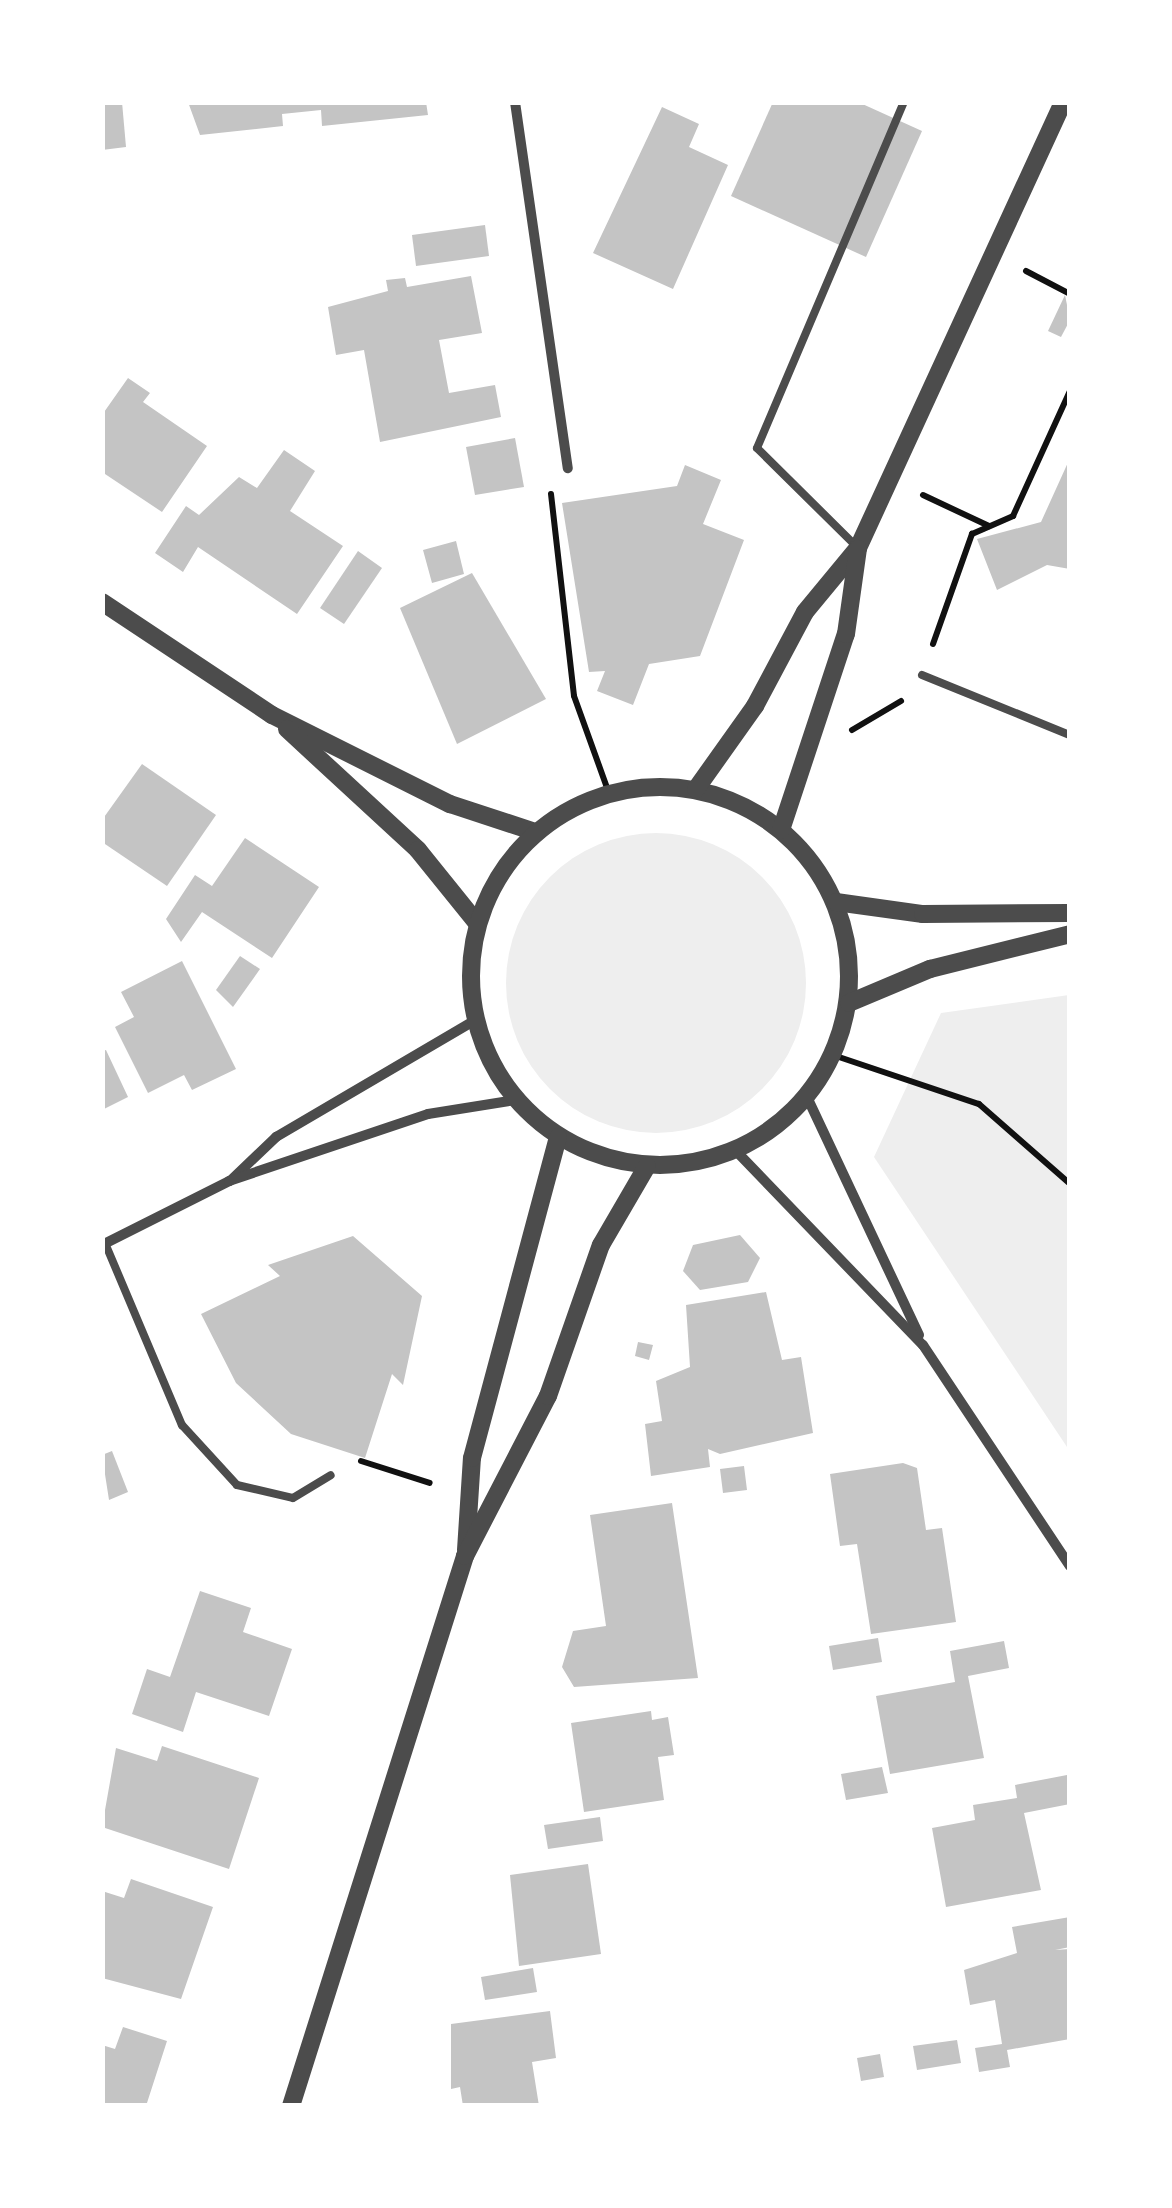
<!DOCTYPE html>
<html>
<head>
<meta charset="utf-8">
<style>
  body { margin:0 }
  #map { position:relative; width:1172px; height:2208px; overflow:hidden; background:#fff; font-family:Manrope,sans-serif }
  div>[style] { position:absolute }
  .green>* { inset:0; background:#eee }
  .round { border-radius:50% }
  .building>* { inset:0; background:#c4c4c4 }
  .path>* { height:6px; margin:-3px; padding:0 3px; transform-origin:3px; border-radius:3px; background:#111 }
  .service>* { height:8px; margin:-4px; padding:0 4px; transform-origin:4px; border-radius:4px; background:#4c4c4c }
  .minor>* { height:10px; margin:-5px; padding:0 5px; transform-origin:5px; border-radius:5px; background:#4c4c4c }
  .tertiary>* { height:18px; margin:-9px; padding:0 9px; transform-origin:9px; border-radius:9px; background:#4c4c4c }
  .tertiary>.ring { margin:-9px; padding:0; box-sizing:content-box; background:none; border:18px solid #4c4c4c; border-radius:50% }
  span { translate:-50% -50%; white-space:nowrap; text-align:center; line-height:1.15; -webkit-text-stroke:10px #fff; paint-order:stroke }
  .frame { position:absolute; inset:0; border:105px solid #fff; pointer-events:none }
</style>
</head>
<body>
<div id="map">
  <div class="green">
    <i class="round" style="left:506px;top:833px;width:300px;height:300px"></i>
    <i style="clip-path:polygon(1069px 995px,1069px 1450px,874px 1157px,941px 1013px)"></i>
  </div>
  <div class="building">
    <i style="clip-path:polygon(102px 102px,122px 102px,126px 147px,102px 150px)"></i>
    <i style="clip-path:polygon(188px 102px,426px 102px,428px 115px,322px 126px,321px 110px,282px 114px,283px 126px,200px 135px)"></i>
    <i style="clip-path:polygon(773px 102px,858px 102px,922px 131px,866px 257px,731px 196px)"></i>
    <i style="clip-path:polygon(662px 107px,699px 124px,689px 147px,728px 165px,673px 289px,593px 253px)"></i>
    <i style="clip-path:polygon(485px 225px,489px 256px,416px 266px,412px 235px)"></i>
    <i style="clip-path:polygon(471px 276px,482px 333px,439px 340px,449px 393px,495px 385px,501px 417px,380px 442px,364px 350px,336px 355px,328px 307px,388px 291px,386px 280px,405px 278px,407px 287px)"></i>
    <i style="clip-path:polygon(1065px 295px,1070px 320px,1061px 337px,1048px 331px)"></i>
    <i style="clip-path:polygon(128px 378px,150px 393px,143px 402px,207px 446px,162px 512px,102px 472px,102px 415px)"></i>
    <i style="clip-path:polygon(515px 438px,524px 487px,475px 495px,466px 447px)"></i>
    <i style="clip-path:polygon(284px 450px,315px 471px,290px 511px,343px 546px,297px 614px,198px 547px,183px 572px,155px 553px,186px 506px,199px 515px,239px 477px,257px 488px)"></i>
    <i style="clip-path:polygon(1070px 458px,1070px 569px,1047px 565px,997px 590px,977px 539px,1041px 522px)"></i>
    <i style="clip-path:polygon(685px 465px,721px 480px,703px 524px,744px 540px,700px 656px,649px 664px,633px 705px,597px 691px,605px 671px,589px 672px,562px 503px,677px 486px)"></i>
    <i style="clip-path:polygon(456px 541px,464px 574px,432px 583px,423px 550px)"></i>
    <i style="clip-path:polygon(358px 551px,382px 568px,344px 624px,320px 608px)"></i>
    <i style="clip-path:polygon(472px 573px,546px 699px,457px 744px,400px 608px)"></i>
    <i style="clip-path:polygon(142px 764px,216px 815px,167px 886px,102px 842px,102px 820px)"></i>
    <i style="clip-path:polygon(245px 838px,319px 887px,272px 958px,202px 912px,181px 942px,166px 919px,195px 875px,212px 886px)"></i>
    <i style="clip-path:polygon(240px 956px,260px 969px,233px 1007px,216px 990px)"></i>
    <i style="clip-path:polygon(182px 961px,236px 1069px,192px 1090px,184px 1075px,148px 1093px,115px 1027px,134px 1017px,121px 992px)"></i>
    <i style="clip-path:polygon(106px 1050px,128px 1097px,102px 1110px,102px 1051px)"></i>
    <i style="clip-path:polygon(740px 1235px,760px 1258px,748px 1282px,700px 1290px,683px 1271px,693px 1245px)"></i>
    <i style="clip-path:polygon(353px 1236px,422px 1296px,403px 1385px,392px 1374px,365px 1458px,291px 1434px,236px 1383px,201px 1314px,280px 1276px,268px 1265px)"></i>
    <i style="clip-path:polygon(766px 1292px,782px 1360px,801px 1357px,813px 1433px,720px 1454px,708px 1449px,710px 1467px,651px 1476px,645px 1424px,662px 1421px,656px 1381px,690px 1367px,686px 1305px)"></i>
    <i style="clip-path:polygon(638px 1342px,653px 1345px,649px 1360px,635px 1356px)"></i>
    <i style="clip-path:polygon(112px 1451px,128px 1492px,109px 1500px,102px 1455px)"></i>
    <i style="clip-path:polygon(903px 1463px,917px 1468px,926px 1530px,942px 1528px,956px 1622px,871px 1634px,857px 1544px,840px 1546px,830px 1474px)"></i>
    <i style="clip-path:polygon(744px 1466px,747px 1490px,723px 1493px,720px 1469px)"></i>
    <i style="clip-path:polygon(672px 1503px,698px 1678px,574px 1687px,562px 1667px,573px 1631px,606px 1626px,590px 1515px)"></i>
    <i style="clip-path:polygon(200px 1591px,251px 1608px,243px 1632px,292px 1649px,269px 1716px,196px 1692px,183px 1732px,132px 1714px,147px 1669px,170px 1677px)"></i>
    <i style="clip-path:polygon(878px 1638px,882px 1662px,833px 1670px,829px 1646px)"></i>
    <i style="clip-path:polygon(1004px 1641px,1009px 1668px,968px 1676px,984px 1758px,890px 1774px,876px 1696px,955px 1682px,950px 1651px)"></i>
    <i style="clip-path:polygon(651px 1711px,652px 1720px,668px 1717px,674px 1755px,658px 1757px,664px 1800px,584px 1812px,571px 1723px)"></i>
    <i style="clip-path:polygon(162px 1746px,259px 1778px,229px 1869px,102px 1827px,116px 1748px,157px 1761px)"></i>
    <i style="clip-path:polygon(882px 1767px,888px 1793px,846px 1800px,841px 1774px)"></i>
    <i style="clip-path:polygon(1067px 1775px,1070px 1804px,1024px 1813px,1041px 1890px,946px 1907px,932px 1828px,975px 1820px,973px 1805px,1017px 1798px,1015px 1785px)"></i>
    <i style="clip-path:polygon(600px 1817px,603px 1841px,548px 1849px,544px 1825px)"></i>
    <i style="clip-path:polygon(588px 1864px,601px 1954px,519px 1966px,510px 1875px)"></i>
    <i style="clip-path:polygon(131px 1879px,213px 1907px,181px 1999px,102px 1978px,102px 1891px,124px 1898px)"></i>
    <i style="clip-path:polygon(1070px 1917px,1070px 1947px,1055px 1950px,1070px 1949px,1070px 2039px,1007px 2050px,1010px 2067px,979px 2072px,975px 2048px,1002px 2044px,995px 2000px,970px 2005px,964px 1970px,1017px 1953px,1012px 1927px)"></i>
    <i style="clip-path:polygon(533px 1968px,537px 1992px,485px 2000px,481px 1977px)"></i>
    <i style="clip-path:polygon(550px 2011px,556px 2058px,532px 2062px,539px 2106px,463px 2106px,460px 2087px,451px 2089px,451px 2024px)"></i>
    <i style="clip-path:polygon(123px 2027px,167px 2041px,146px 2106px,102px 2106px,102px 2045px,115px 2049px)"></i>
    <i style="clip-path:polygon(957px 2040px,961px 2063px,917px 2070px,913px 2046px)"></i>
    <i style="clip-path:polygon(880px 2054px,884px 2077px,861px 2081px,857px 2058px)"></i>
  </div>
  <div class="path">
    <i style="left:1026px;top:271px;width:50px;rotate:27.6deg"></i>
    <i style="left:551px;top:494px;width:203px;rotate:83.5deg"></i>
    <i style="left:574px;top:696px;width:103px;rotate:70.2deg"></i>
    <i style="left:923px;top:495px;width:73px;rotate:25.2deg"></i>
    <i style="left:933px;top:644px;width:117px;rotate:-70.5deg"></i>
    <i style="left:972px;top:534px;width:45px;rotate:-23.7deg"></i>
    <i style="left:1013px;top:516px;width:137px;rotate:-65.5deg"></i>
    <i style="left:852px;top:730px;width:57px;rotate:-30.6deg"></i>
    <i style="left:833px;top:1055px;width:154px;rotate:18.6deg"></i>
    <i style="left:979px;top:1104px;width:121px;rotate:41.3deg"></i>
    <i style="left:361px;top:1461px;width:72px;rotate:17.7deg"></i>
  </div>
  <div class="service">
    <i style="left:858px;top:548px;width:142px;rotate:-135.3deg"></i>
    <i style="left:757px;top:448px;width:376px;rotate:-67deg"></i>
    <i style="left:922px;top:675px;width:160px;rotate:22.1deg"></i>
    <i style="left:105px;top:1243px;width:198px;rotate:67.1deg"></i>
    <i style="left:182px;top:1425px;width:81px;rotate:47.5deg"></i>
    <i style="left:237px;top:1485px;width:57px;rotate:13.1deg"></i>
    <i style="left:293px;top:1498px;width:44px;rotate:-31.2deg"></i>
  </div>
  <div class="minor">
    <i style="left:515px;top:102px;width:370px;rotate:81.8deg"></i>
    <i style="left:807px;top:1097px;width:263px;rotate:64.8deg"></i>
    <i style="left:737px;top:1152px;width:268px;rotate:46.1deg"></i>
    <i style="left:923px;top:1345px;width:265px;rotate:56.4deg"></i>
    <i style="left:230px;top:1181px;width:64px;rotate:-43.7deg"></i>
    <i style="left:276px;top:1137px;width:229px;rotate:-30.4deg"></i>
    <i style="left:102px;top:1245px;width:142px;rotate:-26.7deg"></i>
    <i style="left:229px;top:1181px;width:210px;rotate:-18.6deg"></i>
    <i style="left:428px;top:1114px;width:88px;rotate:-9.1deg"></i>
  </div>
  <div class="tertiary">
    <i style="left:102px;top:602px;width:204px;rotate:33.6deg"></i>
    <i style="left:272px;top:715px;width:199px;rotate:26.6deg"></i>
    <i style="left:450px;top:804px;width:89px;rotate:18.2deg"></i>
    <i style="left:287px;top:729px;width:178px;rotate:42.7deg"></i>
    <i style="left:418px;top:850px;width:94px;rotate:51.1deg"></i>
    <i class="ring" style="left:471px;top:787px;width:360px;height:360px"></i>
    <i style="left:696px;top:789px;width:102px;rotate:-54.6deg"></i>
    <i style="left:755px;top:706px;width:106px;rotate:-62deg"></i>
    <i style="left:805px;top:612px;width:83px;rotate:-50.4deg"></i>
    <i style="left:858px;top:548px;width:491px;rotate:-65.3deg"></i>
    <i style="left:781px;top:830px;width:206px;rotate:-71.7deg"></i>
    <i style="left:846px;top:634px;width:86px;rotate:-82deg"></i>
    <i style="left:836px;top:902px;width:88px;rotate:7.9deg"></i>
    <i style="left:923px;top:914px;width:147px;rotate:-0.4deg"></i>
    <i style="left:849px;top:1003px;width:88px;rotate:-22.8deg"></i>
    <i style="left:930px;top:969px;width:144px;rotate:-14deg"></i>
    <i style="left:466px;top:1550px;width:92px;rotate:-86.3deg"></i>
    <i style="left:472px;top:1458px;width:332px;rotate:-75deg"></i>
    <i style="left:291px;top:2106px;width:577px;rotate:-72.44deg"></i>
    <i style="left:465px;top:1556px;width:180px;rotate:-62.6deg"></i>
    <i style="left:548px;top:1396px;width:160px;rotate:-70.7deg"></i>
    <i style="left:601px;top:1245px;width:91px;rotate:-59.8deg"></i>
  </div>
  <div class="frame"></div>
</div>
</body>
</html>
